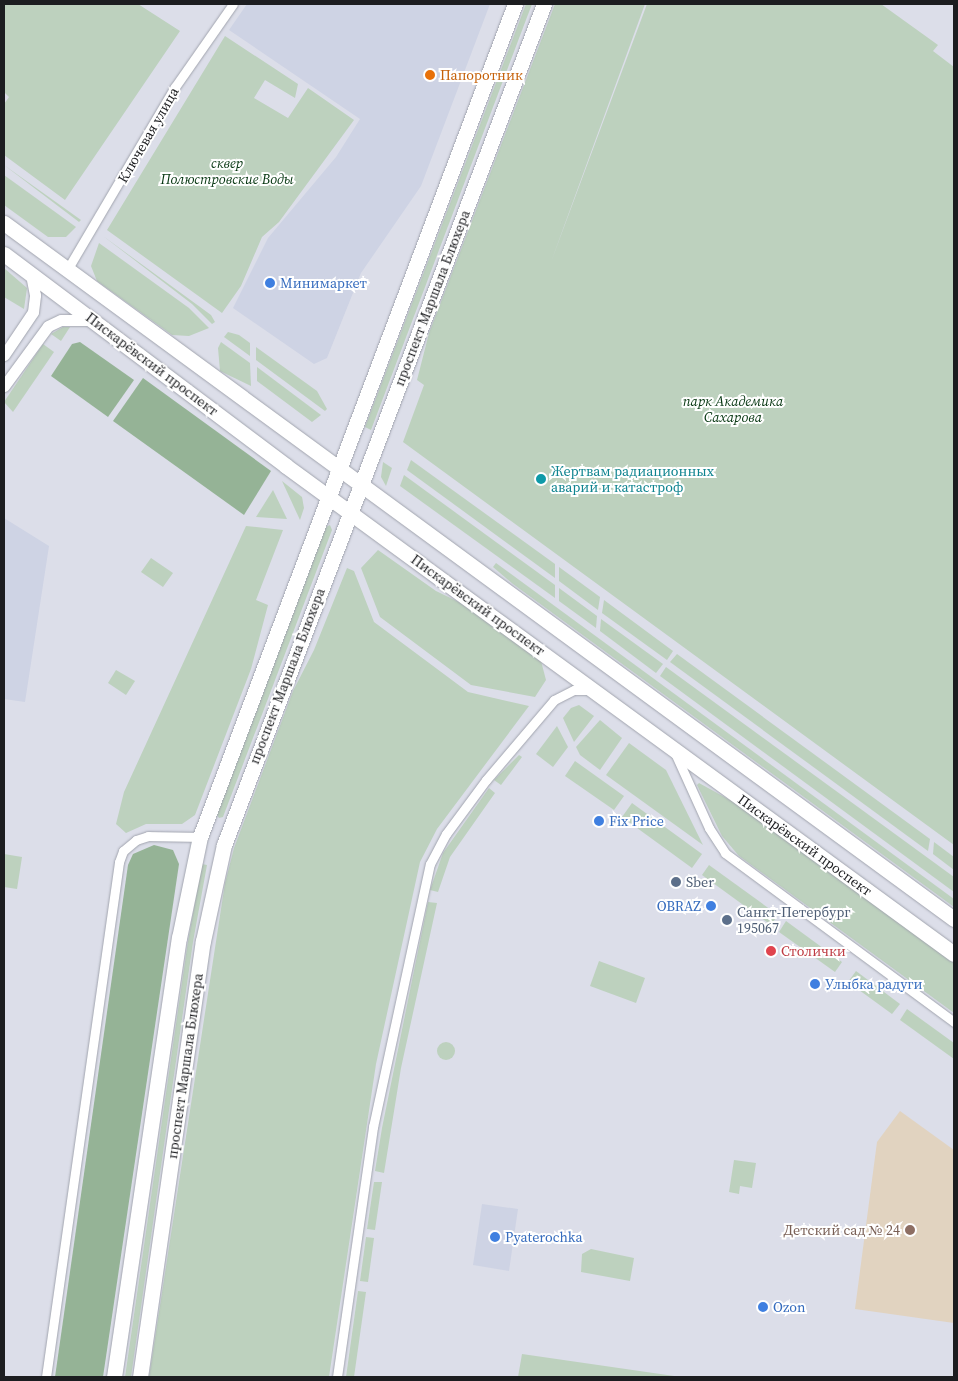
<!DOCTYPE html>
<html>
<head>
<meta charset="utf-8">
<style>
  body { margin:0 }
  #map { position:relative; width:958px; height:1381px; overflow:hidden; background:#dcdee9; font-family:"Source Serif 4",serif }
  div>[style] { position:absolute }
  .built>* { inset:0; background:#ced3e4 }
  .education>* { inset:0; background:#e1d3c0 }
  .green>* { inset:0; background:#bdd1be }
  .round { border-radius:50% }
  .forest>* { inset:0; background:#95b396 }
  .roads { filter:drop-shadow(0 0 1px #a1a4ae) drop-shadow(0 0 1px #a1a4ae) }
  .minor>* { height:9px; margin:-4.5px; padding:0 4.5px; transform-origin:4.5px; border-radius:4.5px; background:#fff }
  .tertiary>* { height:11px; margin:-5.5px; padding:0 5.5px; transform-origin:5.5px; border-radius:5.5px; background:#fff }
  .primary>* { height:15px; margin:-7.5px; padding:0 7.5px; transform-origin:7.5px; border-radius:7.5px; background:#fff }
  .dots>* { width:14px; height:14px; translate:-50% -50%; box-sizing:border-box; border:2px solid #fff; border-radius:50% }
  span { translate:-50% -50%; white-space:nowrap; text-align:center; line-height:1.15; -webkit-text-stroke:4px #fff; paint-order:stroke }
  .food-label { font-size:14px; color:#c56008 }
  .left { translate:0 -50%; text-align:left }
  .street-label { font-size:14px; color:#1c1d20 }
  .park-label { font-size:14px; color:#03340e; font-style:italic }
  .shop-label { font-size:14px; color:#366cbe }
  .right { translate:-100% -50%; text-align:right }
  .culture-label { font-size:14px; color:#0d838f }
  .service-label { font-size:14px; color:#4e5e75 }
  .health-label { font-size:14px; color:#be3a42 }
  .education-label { font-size:14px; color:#785e54 }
  .frame { position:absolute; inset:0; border:5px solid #1c1d20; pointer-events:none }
</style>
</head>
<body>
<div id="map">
  <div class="built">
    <i style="clip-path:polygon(247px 4px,490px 4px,421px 186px,361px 273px,327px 358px,314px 364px,233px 308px,268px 238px,336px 157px,360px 119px,229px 30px)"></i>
    <i style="clip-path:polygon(4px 518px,49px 546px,25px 702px,4px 699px)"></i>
    <i style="clip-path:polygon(482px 1204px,518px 1209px,509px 1271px,473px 1265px)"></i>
  </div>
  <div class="education">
    <i style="clip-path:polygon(900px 1111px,954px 1150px,954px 1323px,855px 1309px,877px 1142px)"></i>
  </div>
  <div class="green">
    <i style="clip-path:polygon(4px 4px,138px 4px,180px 31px,65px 200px,4px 155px,4px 104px,9px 97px,4px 92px)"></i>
    <i style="clip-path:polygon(526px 4px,532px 4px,371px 430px,365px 427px)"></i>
    <i style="clip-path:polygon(555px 4px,645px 4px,551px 262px,647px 4px,881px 4px,938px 45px,933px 51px,954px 67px,954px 845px,403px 442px,424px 385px,417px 380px,429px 333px)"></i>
    <i style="clip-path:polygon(225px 36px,298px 84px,295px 98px,265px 80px,254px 98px,288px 118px,308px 88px,354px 120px,279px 222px,262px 237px,241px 286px,222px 313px,107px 230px)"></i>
    <i style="clip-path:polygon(4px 165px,81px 220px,79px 222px)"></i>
    <i style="clip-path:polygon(4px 175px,76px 227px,66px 237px,48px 237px,4px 205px)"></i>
    <i style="clip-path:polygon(103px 236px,211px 315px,215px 322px,212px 324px,192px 304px)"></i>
    <i style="clip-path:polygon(99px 243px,189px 308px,209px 328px,189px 336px,172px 335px,97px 281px,91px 266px)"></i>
    <i style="clip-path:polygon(4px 268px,27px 288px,24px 309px,4px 297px)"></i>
    <i style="clip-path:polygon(63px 327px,70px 327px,61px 341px,51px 334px)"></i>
    <i style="clip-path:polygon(228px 332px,239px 335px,250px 343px,250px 356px,224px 337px)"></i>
    <i style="clip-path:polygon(221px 342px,250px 363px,251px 386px,220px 371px,218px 348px)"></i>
    <i style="clip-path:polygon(43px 344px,54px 352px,13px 412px,4px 402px)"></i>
    <i style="clip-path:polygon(256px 347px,317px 391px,327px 409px,325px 411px,256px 360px)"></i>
    <i style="clip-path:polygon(257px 367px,321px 415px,312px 422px,257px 381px)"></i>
    <i style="clip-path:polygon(411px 460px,555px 564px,555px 578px,407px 470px)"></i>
    <i style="clip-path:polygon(383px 462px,392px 468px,386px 486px,381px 477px)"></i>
    <i style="clip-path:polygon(404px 475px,555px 585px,555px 598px,400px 486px)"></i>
    <i style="clip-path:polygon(282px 481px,302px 497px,304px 508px,300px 520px)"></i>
    <i style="clip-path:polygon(273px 490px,287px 519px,256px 517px)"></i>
    <i style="clip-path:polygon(330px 525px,332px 530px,223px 817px,219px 818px,217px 815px,326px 527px)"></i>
    <i style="clip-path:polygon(246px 526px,283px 530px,256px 600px,268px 605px,251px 669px,195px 815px,182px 824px,146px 824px,126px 833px,116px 824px,124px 792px)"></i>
    <i style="clip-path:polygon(378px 550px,436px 591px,467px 606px,541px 661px,546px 680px,535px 697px,471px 685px,380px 617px,361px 568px)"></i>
    <i style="clip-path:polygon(151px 558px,173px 573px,163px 587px,141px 572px)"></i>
    <i style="clip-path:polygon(496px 563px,954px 899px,954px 907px,513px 584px,493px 567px)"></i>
    <i style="clip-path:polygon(559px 567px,600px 597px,598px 610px,559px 581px)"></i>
    <i style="clip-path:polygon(347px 568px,354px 571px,374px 622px,468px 692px,529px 706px,437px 829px,420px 862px,376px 1064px,329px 1377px,149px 1377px,225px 883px,234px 848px,293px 691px,314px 650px)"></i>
    <i style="clip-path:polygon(559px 588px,597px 616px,596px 628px,559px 601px)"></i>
    <i style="clip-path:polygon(604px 600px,673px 651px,667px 660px,602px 613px)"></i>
    <i style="clip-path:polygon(601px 619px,663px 664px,656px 673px,600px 631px)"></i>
    <i style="clip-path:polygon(677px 654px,930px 839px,928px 851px,670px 662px)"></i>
    <i style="clip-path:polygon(666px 667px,954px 877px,954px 892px,660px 676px)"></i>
    <i style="clip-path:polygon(116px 670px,135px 681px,126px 695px,108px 683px)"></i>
    <i style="clip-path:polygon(579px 705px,594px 716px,574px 742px,563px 718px,571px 708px)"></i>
    <i style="clip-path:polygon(600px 720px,622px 738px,600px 770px,580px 755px,576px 747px)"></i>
    <i style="clip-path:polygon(557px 726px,568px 747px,553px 767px,536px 754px)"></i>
    <i style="clip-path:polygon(629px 743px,666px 770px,703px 845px,606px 775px)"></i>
    <i style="clip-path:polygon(519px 755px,522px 757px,501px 785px,494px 780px)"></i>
    <i style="clip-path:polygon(575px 761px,624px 796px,614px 810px,565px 776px)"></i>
    <i style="clip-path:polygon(699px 783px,739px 805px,954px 963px,954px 1013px,739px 856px,722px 836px,697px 785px)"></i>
    <i style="clip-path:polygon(489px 788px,495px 793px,450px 857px,438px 892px,430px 890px,443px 853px)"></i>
    <i style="clip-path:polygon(632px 803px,702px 854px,692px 868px,622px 817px)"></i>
    <i style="clip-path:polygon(934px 842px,954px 857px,954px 870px,933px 854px)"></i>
    <i style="clip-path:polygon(4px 854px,22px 857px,17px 889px,4px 887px)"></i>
    <i style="clip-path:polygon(202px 864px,207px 865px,193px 942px,131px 1377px,125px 1377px,188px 941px)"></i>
    <i style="clip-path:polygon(709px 865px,778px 915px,771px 925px,702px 875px)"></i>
    <i style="clip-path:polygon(428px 902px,437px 903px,401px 1068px,384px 1173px,375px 1171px,382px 1128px)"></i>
    <i style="clip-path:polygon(786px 921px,842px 962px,835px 972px,779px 932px)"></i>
    <i style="clip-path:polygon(599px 961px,645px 978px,636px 1003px,590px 986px)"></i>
    <i style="clip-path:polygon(856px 971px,900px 1004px,892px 1014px,848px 982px)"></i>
    <i style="clip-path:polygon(907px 1009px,954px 1043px,954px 1059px,900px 1020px)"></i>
    <i class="round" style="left:437px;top:1042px;width:18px;height:18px"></i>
    <i style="clip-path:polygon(734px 1160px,756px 1163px,752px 1188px,740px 1186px,739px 1194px,729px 1192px)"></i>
    <i style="clip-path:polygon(374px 1182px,382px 1182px,375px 1230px,367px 1229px)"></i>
    <i style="clip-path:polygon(366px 1237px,374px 1238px,368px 1282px,360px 1281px)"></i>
    <i style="clip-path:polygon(591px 1249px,634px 1258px,630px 1281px,581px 1272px,582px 1254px)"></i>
    <i style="clip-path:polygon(358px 1291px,366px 1292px,354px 1377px,346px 1377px)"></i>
    <i style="clip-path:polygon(522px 1354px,681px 1377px,518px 1377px)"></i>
  </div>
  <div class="forest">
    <i style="clip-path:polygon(80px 342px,134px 380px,108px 417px,51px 376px,72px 344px)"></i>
    <i style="clip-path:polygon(143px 378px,271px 471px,244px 515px,113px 421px)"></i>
    <i style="clip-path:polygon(154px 845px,173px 850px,179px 864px,103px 1377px,55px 1377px,128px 865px,133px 854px)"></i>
  </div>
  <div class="roads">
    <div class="minor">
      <i style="left:67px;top:270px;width:212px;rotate:-59.5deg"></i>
      <i style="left:175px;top:87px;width:101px;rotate:-55.1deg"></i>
      <i style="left:675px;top:753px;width:82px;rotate:65.6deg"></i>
      <i style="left:709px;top:828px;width:30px;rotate:57deg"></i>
      <i style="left:725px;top:853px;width:285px;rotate:36.4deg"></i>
      <i style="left:46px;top:1377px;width:520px;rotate:-81.93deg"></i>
      <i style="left:119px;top:862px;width:12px;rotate:-70deg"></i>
      <i style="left:123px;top:851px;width:17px;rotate:-40deg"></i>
      <i style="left:136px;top:840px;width:13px;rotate:-18deg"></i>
      <i style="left:148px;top:836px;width:52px;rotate:1.1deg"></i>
      <i style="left:337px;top:1377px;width:253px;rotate:-81.8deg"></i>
      <i style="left:373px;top:1127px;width:269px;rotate:-77.8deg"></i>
      <i style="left:430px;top:864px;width:34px;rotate:-62deg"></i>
      <i style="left:446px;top:834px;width:67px;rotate:-53.5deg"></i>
      <i style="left:486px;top:780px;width:105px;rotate:-49.6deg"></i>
      <i style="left:554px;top:700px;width:22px;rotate:-27deg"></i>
      <i style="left:574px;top:690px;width:16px"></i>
    </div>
    <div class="tertiary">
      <i style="left:4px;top:355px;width:52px;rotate:-56deg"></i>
      <i style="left:33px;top:312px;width:17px;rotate:-83deg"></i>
      <i style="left:35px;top:295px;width:21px;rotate:-101deg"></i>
      <i style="left:4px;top:386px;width:74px;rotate:-53.7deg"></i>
      <i style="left:48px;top:326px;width:14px;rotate:-25deg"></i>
      <i style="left:61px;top:320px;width:33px"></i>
    </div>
    <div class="primary">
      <i style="left:4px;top:223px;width:1178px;rotate:36.23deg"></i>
      <i style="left:4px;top:254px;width:353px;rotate:36.9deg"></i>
      <i style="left:286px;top:466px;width:827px;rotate:36.15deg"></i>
      <i style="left:114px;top:1377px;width:444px;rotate:-81.6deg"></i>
      <i style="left:179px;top:938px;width:103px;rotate:-78.3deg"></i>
      <i style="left:200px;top:837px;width:891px;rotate:-69.29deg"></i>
      <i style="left:140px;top:1377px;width:441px;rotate:-81.8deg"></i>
      <i style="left:203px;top:941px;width:98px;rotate:-77.7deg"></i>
      <i style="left:224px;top:845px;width:900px;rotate:-69.17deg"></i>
    </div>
  </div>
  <div class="dots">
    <i style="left:430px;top:75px;background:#e8710a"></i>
    <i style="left:270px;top:283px;background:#3f7fe0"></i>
    <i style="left:541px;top:479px;background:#0f9aa8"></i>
    <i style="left:599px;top:821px;background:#3f7fe0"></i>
    <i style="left:676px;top:882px;background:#5c6f8a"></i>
    <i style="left:711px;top:906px;background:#3f7fe0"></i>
    <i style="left:727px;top:920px;background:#5c6f8a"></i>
    <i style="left:771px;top:951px;background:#e0444e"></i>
    <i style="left:815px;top:984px;background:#3f7fe0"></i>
    <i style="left:910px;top:1230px;background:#8d6e63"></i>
    <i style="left:495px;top:1237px;background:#3f7fe0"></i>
    <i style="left:763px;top:1307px;background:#3f7fe0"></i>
  </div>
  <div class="food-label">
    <span class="left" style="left:440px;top:75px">Папоротник</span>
  </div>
  <div class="street-label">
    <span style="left:148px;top:135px;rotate:-60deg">Ключевая улица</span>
    <span style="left:432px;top:298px;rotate:-69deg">проспект Маршала Блюхера</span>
    <span style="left:152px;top:364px;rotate:37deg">Пискарёвский проспект</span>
    <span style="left:478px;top:605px;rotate:36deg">Пискарёвский проспект</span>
    <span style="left:287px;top:676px;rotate:-69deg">проспект Маршала Блюхера</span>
    <span style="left:805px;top:845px;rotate:36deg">Пискарёвский проспект</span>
    <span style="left:185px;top:1066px;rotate:-82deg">проспект Маршала Блюхера</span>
  </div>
  <div class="park-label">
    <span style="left:227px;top:171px">сквер<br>Полюстровские Воды</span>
    <span style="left:733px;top:409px">парк Академика<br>Сахарова</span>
  </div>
  <div class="shop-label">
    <span class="left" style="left:280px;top:283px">Минимаркет</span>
    <span class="left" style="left:609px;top:821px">Fix Price</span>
    <span class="right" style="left:701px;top:906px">OBRAZ</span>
    <span class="left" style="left:825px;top:984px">Улыбка радуги</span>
    <span class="left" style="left:505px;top:1237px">Pyaterochka</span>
    <span class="left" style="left:773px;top:1307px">Ozon</span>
  </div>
  <div class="culture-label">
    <span class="left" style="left:551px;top:479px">Жертвам радиационных<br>аварий и катастроф</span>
  </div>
  <div class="service-label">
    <span class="left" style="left:686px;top:882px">Sber</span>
    <span class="left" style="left:737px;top:920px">Санкт-Петербург<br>195067</span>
  </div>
  <div class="health-label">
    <span class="left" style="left:781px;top:951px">Столички</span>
  </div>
  <div class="education-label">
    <span class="right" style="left:900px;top:1230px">Детский сад № 24</span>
  </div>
  <div class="frame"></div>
</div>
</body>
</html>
